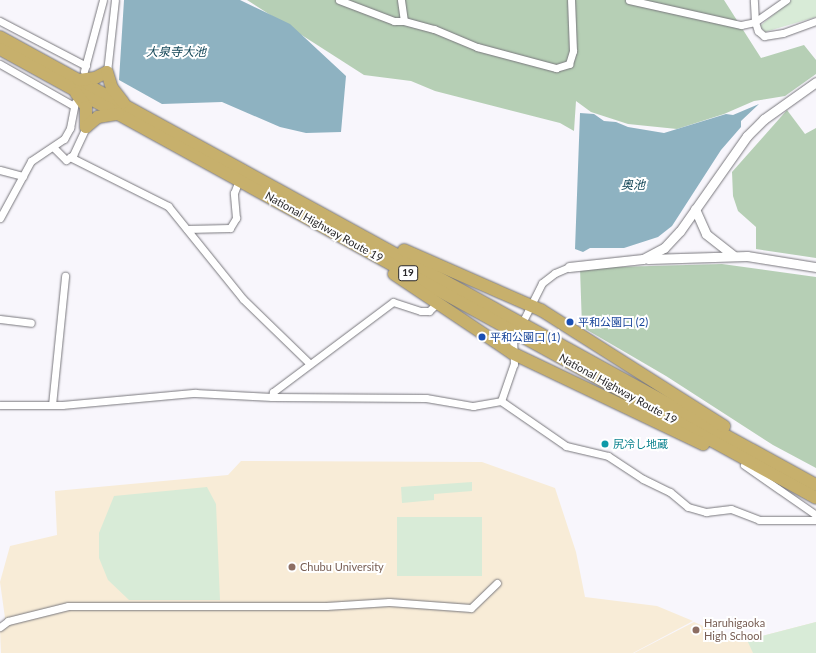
<!DOCTYPE html>
<html>
<head>
<meta charset="utf-8">
<style>
  body { margin:0 }
  #map { position:relative; width:816px; height:653px; overflow:hidden; background:#f8f6fc; font-family:Lato,"Noto Sans JP",sans-serif }
  div>[style] { position:absolute }
  .education>* { inset:0; background:#f8ecd7 }
  .green>* { inset:0; background:#d8ebd7 }
  .forest>* { inset:0; background:#b6cfb5 }
  .water>* { inset:0; background:#8eb2c1 }
  .roads { filter:drop-shadow(0 0 1px #78777c) drop-shadow(0 0 1px #78777c) }
  .minor>* { height:7px; margin:-3.5px; padding:0 3.5px; transform-origin:3.5px; border-radius:3.5px; background:#fff }
  .tertiary>* { height:9px; margin:-4.5px; padding:0 4.5px; transform-origin:4.5px; border-radius:4.5px; background:#fff }
  .trunk>* { height:12px; margin:-6px; padding:0 6px; transform-origin:6px; border-radius:6px; background:#c7b06c }
  .dots>* { width:11px; height:11px; translate:-50% -50%; box-sizing:border-box; border:2px solid #fff; border-radius:50% }
  span { translate:-50% -50%; white-space:nowrap; text-align:center; line-height:1.15; -webkit-text-stroke:4px #fff; paint-order:stroke }
  .shield-label span { padding:1px 3px; background:#fff; border:1px solid; border-radius:3px; -webkit-text-stroke-width:0 }
  .shield-label { font-size:10px; color:#282729; font-weight:700 }
  .street-label { font-size:11px; color:#282729 }
  .transit-label { font-size:11px; color:#164399 }
  .left { translate:0 -50%; text-align:left }
  .culture-label { font-size:11px; color:#0d838f }
  .education-label { font-size:11px; color:#785e54 }
  .water-label { font-size:12px; color:#134657; font-style:italic }
</style>
</head>
<body>
<div id="map">
  <div class="education">
    <i style="clip-path:polygon(241px 461px,482px 462px,555px 488px,576px 552px,585px 597px,657px 606px,693px 621px,633px 653px,1px 653px,0 630px,5px 618px,0 582px,10px 546px,57px 535px,55px 491px,228px 475px)"></i>
    <i style="clip-path:polygon(694px 622px,731px 638px,750px 639px,816px 622px,816px 653px,634px 653px)"></i>
  </div>
  <div class="green">
    <i style="clip-path:polygon(791px 0,816px 0,816px 17px,765px 32px,760px 26px)"></i>
    <i style="clip-path:polygon(472px 482px,472px 491px,434px 494px,434px 500px,402px 503px,401px 487px)"></i>
    <i style="clip-path:polygon(207px 487px,216px 504px,220px 600px,129px 600px,108px 580px,99px 558px,99px 533px,114px 496px)"></i>
    <i style="clip-path:polygon(397px 517px,482px 517px,482px 576px,397px 576px)"></i>
    <i style="clip-path:polygon(816px 622px,816px 653px,753px 653px,747px 640px)"></i>
  </div>
  <div class="forest">
    <i style="clip-path:polygon(247px 0,724px 0,761px 58px,804px 45px,816px 60px,816px 74px,785px 96px,754px 101px,724px 114px,677px 129px,628px 124px,591px 112px,576px 101px,574px 131px,560px 123px,435px 91px,411px 81px,364px 75px)"></i>
    <i style="clip-path:polygon(787px 110px,805px 134px,816px 128px,816px 258px,756px 249px,756px 227px,738px 211px,733px 196px,732px 172px)"></i>
    <i style="clip-path:polygon(722px 264px,816px 277px,816px 468px,773px 445px,666px 376px,582px 327px,580px 268px)"></i>
  </div>
  <div class="water">
    <i style="clip-path:polygon(124px 0,240px 0,290px 24px,346px 76px,341px 132px,306px 133px,280px 127px,222px 102px,162px 104px,119px 80px)"></i>
    <i style="clip-path:polygon(759px 104px,741px 121px,741px 127px,721px 150px,672px 226px,658px 237px,624px 248px,590px 248px,583px 252px,575px 249px,580px 113px,594px 114px,604px 121px,616px 122px,628px 127px,664px 133px,726px 114px,733px 115px)"></i>
  </div>
  <div class="roads">
    <div class="minor">
      <i style="left:339px;top:0;width:59px;rotate:20.9deg"></i>
      <i style="left:394px;top:21px;width:10px"></i>
      <i style="left:404px;top:21px;width:31px;rotate:15deg"></i>
      <i style="left:434px;top:29px;width:47px;rotate:22.7deg"></i>
      <i style="left:477px;top:47px;width:82px;rotate:14.9deg"></i>
      <i style="left:556px;top:68px;width:14px;rotate:-17deg"></i>
      <i style="left:569px;top:64px;width:14px;rotate:-73deg"></i>
      <i style="left:573px;top:51px;width:51px;rotate:-92.2deg"></i>
      <i style="left:401px;top:0;width:21px;rotate:82deg"></i>
      <i style="left:629px;top:0;width:115px;rotate:12.6deg"></i>
      <i style="left:741px;top:25px;width:14px;rotate:-12deg"></i>
      <i style="left:755px;top:22px;width:22px;rotate:-93deg"></i>
      <i style="left:786px;top:0;width:38px;rotate:145deg"></i>
      <i style="left:755px;top:22px;width:9px;rotate:72deg"></i>
      <i style="left:758px;top:31px;width:8px;rotate:40deg"></i>
      <i style="left:764px;top:36px;width:19px;rotate:-9deg"></i>
      <i style="left:783px;top:33px;width:35px;rotate:-20deg"></i>
      <i style="left:0;top:21px;width:97px;rotate:27.6deg"></i>
      <i style="left:0;top:64px;width:85px;rotate:29.6deg"></i>
      <i style="left:84px;top:71px;width:73px;rotate:-75deg"></i>
      <i style="left:107px;top:72px;width:72px;rotate:-83.7deg"></i>
      <i style="left:54px;top:148px;width:17px;rotate:45deg"></i>
      <i style="left:66px;top:160px;width:9px;rotate:-36deg"></i>
      <i style="left:73px;top:155px;width:31px;rotate:-65deg"></i>
      <i style="left:70px;top:157px;width:110px;rotate:26.6deg"></i>
      <i style="left:168px;top:206px;width:119px;rotate:51.1deg"></i>
      <i style="left:243px;top:299px;width:93px;rotate:44.1deg"></i>
      <i style="left:0;top:170px;width:24px;rotate:15deg"></i>
      <i style="left:0;top:218px;width:65px;rotate:-61.5deg"></i>
      <i style="left:31px;top:161px;width:40px;rotate:-34deg"></i>
      <i style="left:64px;top:139px;width:13px;rotate:-61deg"></i>
      <i style="left:70px;top:128px;width:26px;rotate:-79deg"></i>
      <i style="left:187px;top:229px;width:43px;rotate:-1.3deg"></i>
      <i style="left:230px;top:228px;width:12px;rotate:-59deg"></i>
      <i style="left:236px;top:218px;width:25px;rotate:-95deg"></i>
      <i style="left:234px;top:193px;width:14px;rotate:-69deg"></i>
      <i style="left:0;top:319px;width:31px;rotate:7deg"></i>
      <i style="left:524px;top:319px;width:40px;rotate:-63.4deg"></i>
      <i style="left:542px;top:283px;width:16px;rotate:-38deg"></i>
      <i style="left:555px;top:273px;width:15px;rotate:-23deg"></i>
      <i style="left:272px;top:397px;width:5px;rotate:-79deg"></i>
      <i style="left:273px;top:392px;width:150px;rotate:-36.9deg"></i>
      <i style="left:393px;top:302px;width:29px;rotate:18deg"></i>
      <i style="left:421px;top:311px;width:8px"></i>
      <i style="left:429px;top:311px;width:10px;rotate:-45deg"></i>
      <i style="left:501px;top:401px;width:39px;rotate:-71deg"></i>
      <i style="left:514px;top:364px;width:24px;rotate:-92deg"></i>
      <i style="left:0;top:405px;width:62px"></i>
      <i style="left:62px;top:405px;width:134px;rotate:-5.2deg"></i>
      <i style="left:195px;top:393px;width:77px;rotate:3deg"></i>
      <i style="left:272px;top:397px;width:154px;rotate:0.4deg"></i>
      <i style="left:426px;top:398px;width:48px;rotate:9.7deg"></i>
      <i style="left:473px;top:406px;width:28px;rotate:-10deg"></i>
      <i style="left:501px;top:401px;width:79px;rotate:34.7deg"></i>
      <i style="left:566px;top:446px;width:43px;rotate:13.4deg"></i>
      <i style="left:608px;top:456px;width:42px;rotate:33.3deg"></i>
      <i style="left:643px;top:479px;width:30px;rotate:26deg"></i>
      <i style="left:670px;top:492px;width:23px;rotate:40deg"></i>
      <i style="left:688px;top:507px;width:19px;rotate:16deg"></i>
      <i style="left:706px;top:512px;width:25px;rotate:-7deg"></i>
      <i style="left:731px;top:509px;width:30px;rotate:21deg"></i>
      <i style="left:759px;top:520px;width:57px"></i>
      <i style="left:52px;top:405px;width:130px;rotate:-84.2deg"></i>
      <i style="left:744px;top:465px;width:88px;rotate:34.8deg"></i>
      <i style="left:0;top:627px;width:10px;rotate:-37deg"></i>
      <i style="left:8px;top:621px;width:62px;rotate:-14deg"></i>
      <i style="left:68px;top:606px;width:258px"></i>
      <i style="left:326px;top:606px;width:63px;rotate:-3.6deg"></i>
      <i style="left:389px;top:602px;width:82px;rotate:4.2deg"></i>
      <i style="left:471px;top:608px;width:36px;rotate:-44deg"></i>
    </div>
    <div class="tertiary">
      <i style="left:695px;top:209px;width:27px;rotate:66deg"></i>
      <i style="left:706px;top:234px;width:34px;rotate:38deg"></i>
      <i style="left:648px;top:259px;width:99px;rotate:-1.7deg"></i>
      <i style="left:747px;top:256px;width:70px;rotate:9.1deg"></i>
      <i style="left:569px;top:267px;width:74px;rotate:-6.2deg"></i>
      <i style="left:643px;top:259px;width:24px;rotate:-28deg"></i>
      <i style="left:664px;top:248px;width:23px;rotate:-47deg"></i>
      <i style="left:680px;top:231px;width:116px;rotate:-54.8deg"></i>
      <i style="left:747px;top:136px;width:24px;rotate:-45deg"></i>
      <i style="left:764px;top:119px;width:64px;rotate:-35.4deg"></i>
    </div>
    <div class="trunk">
      <i style="left:0;top:37px;width:931px;rotate:28.77deg"></i>
      <i style="left:0;top:49px;width:931px;rotate:28.82deg"></i>
      <i style="left:79px;top:80px;width:16px;rotate:-7deg"></i>
      <i style="left:95px;top:78px;width:13px;rotate:-27deg"></i>
      <i style="left:107px;top:72px;width:17px;rotate:73deg"></i>
      <i style="left:112px;top:88px;width:18px;rotate:52deg"></i>
      <i style="left:76px;top:93px;width:17px;rotate:54deg"></i>
      <i style="left:86px;top:107px;width:20px;rotate:90deg"></i>
      <i style="left:86px;top:127px;width:16px;rotate:-40deg"></i>
      <i style="left:98px;top:117px;width:20px;rotate:-9deg"></i>
      <i style="left:404px;top:250px;width:150px;rotate:23.7deg"></i>
      <i style="left:541px;top:310px;width:217px;rotate:32.4deg"></i>
      <i style="left:394px;top:274px;width:142px;rotate:33.8deg"></i>
      <i style="left:512px;top:353px;width:212px;rotate:25.5deg"></i>
    </div>
  </div>
  <div class="dots">
    <i style="left:570px;top:322px;background:#1a4fb4"></i>
    <i style="left:482px;top:337px;background:#1a4fb4"></i>
    <i style="left:605px;top:444px;background:#0f9aa8"></i>
    <i style="left:292px;top:567px;background:#8d6e63"></i>
    <i style="left:696px;top:630px;background:#8d6e63"></i>
  </div>
  <div class="shield-label">
    <span style="left:408px;top:273px">19</span>
  </div>
  <div class="street-label">
    <span style="left:324px;top:227px;rotate:29deg">National Highway Route 19</span>
    <span style="left:618px;top:389px;rotate:29deg">National Highway Route 19</span>
  </div>
  <div class="transit-label">
    <span class="left" style="left:578px;top:322px">平和公園口 (2)</span>
    <span class="left" style="left:490px;top:337px">平和公園口 (1)</span>
  </div>
  <div class="culture-label">
    <span class="left" style="left:613px;top:444px">尻冷し地蔵</span>
  </div>
  <div class="education-label">
    <span class="left" style="left:300px;top:567px">Chubu University</span>
    <span class="left" style="left:704px;top:630px">Haruhigaoka<br>High School</span>
  </div>
  <div class="water-label">
    <span style="left:176px;top:52px">大泉寺大池</span>
    <span style="left:633px;top:185px">奥池</span>
  </div>
</div>
</body>
</html>
